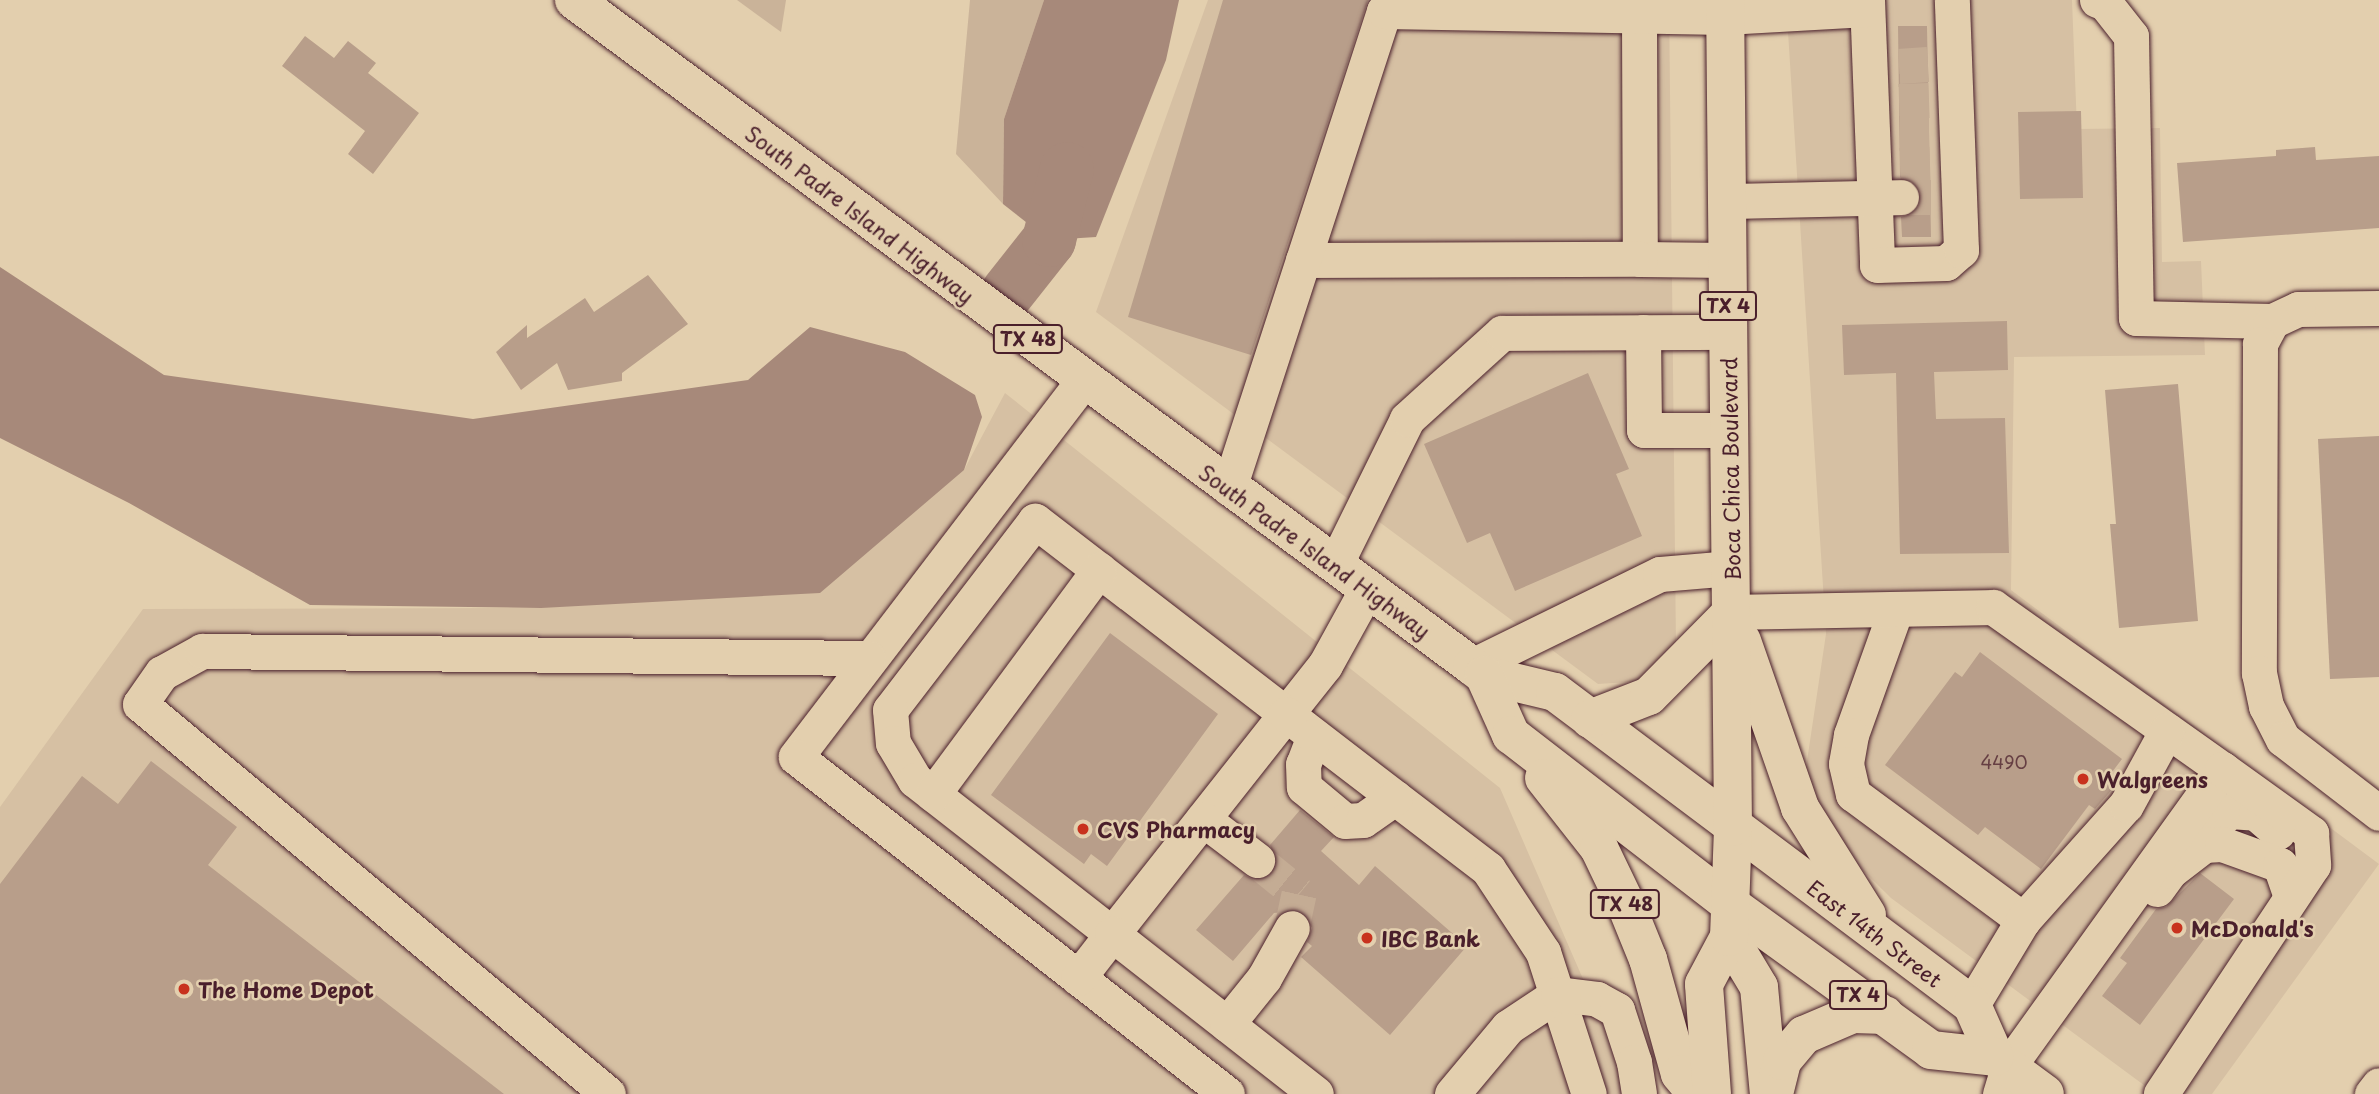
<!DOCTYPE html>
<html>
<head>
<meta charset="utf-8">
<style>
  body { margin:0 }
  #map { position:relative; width:2379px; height:1094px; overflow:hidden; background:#e3cfae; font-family:"Playpen Sans",sans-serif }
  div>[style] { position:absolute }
  .built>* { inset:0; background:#d6c0a3 }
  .green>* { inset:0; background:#cab399 }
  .water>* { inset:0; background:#a7897a }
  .river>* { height:54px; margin:-27px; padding:0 27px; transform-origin:27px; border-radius:27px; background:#a7897a }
  .building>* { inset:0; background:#b89e8a }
  .minor-tunnel>* { height:35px; margin-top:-17.5px; transform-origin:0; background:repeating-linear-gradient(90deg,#c4ac94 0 35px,transparent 0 53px) }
  .roads { filter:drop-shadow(0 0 2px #4a1f2b) drop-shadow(0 0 2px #4a1f2b) }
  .minor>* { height:35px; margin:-17.5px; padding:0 17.5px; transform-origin:17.5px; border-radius:17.5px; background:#e3cfae }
  .major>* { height:38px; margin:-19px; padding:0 19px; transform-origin:19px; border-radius:19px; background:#e3cfae }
  .dots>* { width:19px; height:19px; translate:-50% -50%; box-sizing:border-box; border:4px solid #e3cfae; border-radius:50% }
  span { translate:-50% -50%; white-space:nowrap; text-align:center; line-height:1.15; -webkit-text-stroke:5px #e3cfae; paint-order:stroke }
  .number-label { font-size:18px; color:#663f43 }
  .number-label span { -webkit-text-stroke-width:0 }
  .shield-label span { padding:2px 5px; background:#e3cfae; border:2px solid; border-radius:5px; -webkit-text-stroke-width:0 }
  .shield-label { font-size:19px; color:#4a1f2b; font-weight:700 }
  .street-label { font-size:21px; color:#4a1f2b }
  .poi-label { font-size:21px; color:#4a1f2b; font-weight:700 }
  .left { translate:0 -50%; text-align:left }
</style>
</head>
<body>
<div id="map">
  <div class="built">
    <i style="clip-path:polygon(1208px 0,1669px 0,1676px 649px,1644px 681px,1598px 684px,1096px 312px)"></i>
    <i style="clip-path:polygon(1786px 0,2072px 0,2077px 129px,2160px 128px,2162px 262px,2201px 261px,2205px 355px,2014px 357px,2011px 590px,2379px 864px,2212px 1094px,2156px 1094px,1891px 898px,1800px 808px,1826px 634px)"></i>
    <i style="clip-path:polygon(1005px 393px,1500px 788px,1633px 1094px,0 1094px,0 807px,143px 609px,541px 608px,964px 470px)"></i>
  </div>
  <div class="green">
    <i style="clip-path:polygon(737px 0,786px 0,781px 32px)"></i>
    <i style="clip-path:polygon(970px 0,1044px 0,1004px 119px,1003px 204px,956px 154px)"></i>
  </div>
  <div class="water">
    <i style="clip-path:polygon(1044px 0,1179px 0,1166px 60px,1096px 237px,1049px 240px,1003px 204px,1004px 119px)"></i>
    <i style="clip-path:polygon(0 267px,164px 375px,473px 419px,748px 380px,810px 327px,905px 352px,975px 395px,982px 417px,964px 470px,820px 593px,541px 608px,310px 605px,129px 503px,0 438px)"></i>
  </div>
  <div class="river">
    <i style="left:1008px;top:292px;width:66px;rotate:-51.7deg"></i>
    <i style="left:1049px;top:240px;width:73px;rotate:-75.8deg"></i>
  </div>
  <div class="building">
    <i style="clip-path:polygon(1223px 0,1368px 0,1251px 355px,1128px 317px)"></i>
    <i style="clip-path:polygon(1898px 26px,1927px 26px,1931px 237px,1902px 237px,1901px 217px,1912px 214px,1921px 197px,1918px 186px,1900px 177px)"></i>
    <i style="clip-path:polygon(305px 36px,334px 58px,348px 41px,376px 63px,368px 73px,419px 113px,373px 174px,348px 154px,365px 131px,282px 66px)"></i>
    <i style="clip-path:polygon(2081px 111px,2083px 198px,2020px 199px,2018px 112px)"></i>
    <i style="clip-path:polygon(2315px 147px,2316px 160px,2379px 156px,2379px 228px,2183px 242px,2177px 163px,2276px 156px,2276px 150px)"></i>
    <i style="clip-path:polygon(648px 275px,688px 324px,622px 373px,622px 381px,568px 390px,557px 363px,521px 390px,496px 352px,527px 325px,527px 338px,585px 298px,594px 312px)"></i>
    <i style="clip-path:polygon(2007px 321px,2008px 370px,1934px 372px,1936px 419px,2005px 418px,2009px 553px,1900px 554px,1896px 373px,1844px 375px,1842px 325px)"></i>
    <i style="clip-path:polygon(1588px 373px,1629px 469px,1616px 474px,1642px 536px,1515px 591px,1490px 533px,1467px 543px,1424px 444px)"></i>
    <i style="clip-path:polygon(2178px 384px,2198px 621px,2119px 628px,2110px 524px,2116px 524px,2105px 390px)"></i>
    <i style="clip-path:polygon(2379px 436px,2379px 677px,2330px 679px,2318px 439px)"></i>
    <i style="clip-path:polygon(1110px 633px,1218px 714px,1107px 866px,1091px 854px,1084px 864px,991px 795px)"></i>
    <i style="clip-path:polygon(1980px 652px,2122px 759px,2106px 780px,2114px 786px,2109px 793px,2095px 809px,2089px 805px,2041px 869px,1985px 827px,1978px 835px,1885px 765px,1955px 672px,1962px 677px)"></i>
    <i style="clip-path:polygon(151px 761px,237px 827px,208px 865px,504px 1094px,0 1094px,0 884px,82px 776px,118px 804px)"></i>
    <i style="clip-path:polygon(1300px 810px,1334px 837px,1321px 851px,1359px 885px,1375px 866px,1467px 946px,1390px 1035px,1301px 957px,1312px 946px,1307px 942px,1312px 928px,1301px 910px,1274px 913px,1233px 961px,1196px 930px,1244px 875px,1255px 880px,1273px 873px,1277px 862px,1270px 845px)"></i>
    <i style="clip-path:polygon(2200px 873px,2234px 899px,2140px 1025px,2102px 996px,2127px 963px,2120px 958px,2156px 909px,2166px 907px)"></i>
  </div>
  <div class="minor-tunnel">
    <i style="left:1899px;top:66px;width:29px;rotate:-4deg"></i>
    <i style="left:1899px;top:101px;width:30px;rotate:-2deg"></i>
    <i style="left:1900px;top:133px;width:29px"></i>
    <i style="left:1900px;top:165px;width:30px;rotate:-2deg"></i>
    <i style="left:1901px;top:197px;width:30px"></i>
    <i style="left:1257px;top:860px;width:54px;rotate:39deg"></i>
    <i style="left:1299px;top:894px;width:35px;rotate:102deg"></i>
  </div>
  <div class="roads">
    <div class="minor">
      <i style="left:1867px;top:0;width:265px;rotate:87.8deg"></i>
      <i style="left:1877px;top:265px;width:69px;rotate:-1.7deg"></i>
      <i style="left:1946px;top:263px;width:20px;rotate:-41deg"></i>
      <i style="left:1961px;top:250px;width:250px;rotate:-92.1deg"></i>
      <i style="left:2097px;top:0;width:9px;rotate:21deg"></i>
      <i style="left:2105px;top:3px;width:42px;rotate:51.8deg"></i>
      <i style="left:2131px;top:36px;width:282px;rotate:89deg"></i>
      <i style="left:2136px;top:318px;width:136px;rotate:1.3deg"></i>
      <i style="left:1639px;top:16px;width:243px;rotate:89.8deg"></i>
      <i style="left:1640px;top:259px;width:88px;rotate:0.7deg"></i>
      <i style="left:1727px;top:201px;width:174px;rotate:-1.3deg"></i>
      <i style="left:1303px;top:260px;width:337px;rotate:-0.2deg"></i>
      <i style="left:2379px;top:308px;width:81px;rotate:179.3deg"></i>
      <i style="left:2298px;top:309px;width:29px;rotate:155deg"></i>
      <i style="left:2272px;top:321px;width:26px;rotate:118deg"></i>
      <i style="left:2260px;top:344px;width:329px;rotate:90.2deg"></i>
      <i style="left:2259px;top:673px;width:34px;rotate:78deg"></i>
      <i style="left:2266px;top:706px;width:37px;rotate:63deg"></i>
      <i style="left:2283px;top:739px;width:121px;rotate:37.6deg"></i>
      <i style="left:1643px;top:332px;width:98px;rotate:89.4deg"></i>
      <i style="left:1644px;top:430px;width:86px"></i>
      <i style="left:1083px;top:381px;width:473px;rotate:127.4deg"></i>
      <i style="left:796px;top:757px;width:547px;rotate:38.02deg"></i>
      <i style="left:1229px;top:488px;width:502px;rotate:-72deg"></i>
      <i style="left:1384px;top:11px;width:341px;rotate:1deg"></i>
      <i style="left:1725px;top:17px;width:142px;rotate:-3.2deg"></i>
      <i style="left:1335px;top:565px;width:163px;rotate:-63.7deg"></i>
      <i style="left:1407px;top:419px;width:128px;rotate:-42.2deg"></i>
      <i style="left:1502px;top:333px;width:227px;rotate:-0.3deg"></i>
      <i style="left:1367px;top:589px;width:87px;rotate:118.9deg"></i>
      <i style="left:1325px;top:665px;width:63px;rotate:128.5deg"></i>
      <i style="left:1286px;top:714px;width:317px;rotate:-142.4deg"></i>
      <i style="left:1035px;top:521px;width:238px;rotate:127.5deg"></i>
      <i style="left:890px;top:710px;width:33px;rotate:85deg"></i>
      <i style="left:893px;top:743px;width:43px;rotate:59.3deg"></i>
      <i style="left:915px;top:780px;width:250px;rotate:38deg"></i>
      <i style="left:1112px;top:934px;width:280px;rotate:-51.7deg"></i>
      <i style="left:1286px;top:714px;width:255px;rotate:37.5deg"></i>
      <i style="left:1488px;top:869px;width:100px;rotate:56.5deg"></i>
      <i style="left:1543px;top:952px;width:149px;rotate:72.1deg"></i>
      <i style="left:1896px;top:609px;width:134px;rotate:109.7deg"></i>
      <i style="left:1851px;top:735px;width:29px;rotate:100deg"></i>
      <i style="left:1846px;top:764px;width:31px;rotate:77deg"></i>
      <i style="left:1853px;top:794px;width:212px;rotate:36.5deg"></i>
      <i style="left:2023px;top:920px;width:99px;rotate:121deg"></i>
      <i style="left:1732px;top:612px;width:261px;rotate:-1.1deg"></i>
      <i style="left:1993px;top:607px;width:281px;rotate:35.3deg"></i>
      <i style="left:1472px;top:666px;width:209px;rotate:-26.1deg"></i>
      <i style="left:1660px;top:574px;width:71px;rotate:-4.8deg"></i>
      <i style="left:1314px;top:736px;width:30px;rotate:111deg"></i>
      <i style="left:1303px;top:764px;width:23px;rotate:88deg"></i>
      <i style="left:1304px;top:787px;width:53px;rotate:39.7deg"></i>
      <i style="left:1345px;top:821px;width:18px;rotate:-3deg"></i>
      <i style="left:1363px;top:820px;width:39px;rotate:-35deg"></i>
      <i style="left:933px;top:794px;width:279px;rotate:-53.5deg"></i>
      <i style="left:1203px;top:819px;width:68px;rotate:37.2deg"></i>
      <i style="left:2185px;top:854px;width:62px;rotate:-44.3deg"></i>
      <i style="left:2229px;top:811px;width:27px;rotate:4deg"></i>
      <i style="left:2256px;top:813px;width:29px;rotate:41deg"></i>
      <i style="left:2157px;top:889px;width:22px;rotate:-54deg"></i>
      <i style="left:2170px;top:871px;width:43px;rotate:-37.4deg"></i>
      <i style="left:2204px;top:845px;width:18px;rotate:-3deg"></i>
      <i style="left:2222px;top:844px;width:62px;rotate:19.9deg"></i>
      <i style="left:2280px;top:865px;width:34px;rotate:71deg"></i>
      <i style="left:2023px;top:920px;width:154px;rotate:-48.2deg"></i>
      <i style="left:2126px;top:805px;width:85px;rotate:-61.3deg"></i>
      <i style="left:1078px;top:978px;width:56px;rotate:-52.3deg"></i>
      <i style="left:1112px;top:934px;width:259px;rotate:38.1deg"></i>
      <i style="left:1227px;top:1024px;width:59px;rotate:-51.2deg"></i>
      <i style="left:1264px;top:978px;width:57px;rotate:-60.8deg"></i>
      <i style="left:608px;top:1094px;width:609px;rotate:-140.19deg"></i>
      <i style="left:140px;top:704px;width:38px;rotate:-55deg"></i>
      <i style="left:162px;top:673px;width:46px;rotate:-28.8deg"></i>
      <i style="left:202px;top:651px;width:666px;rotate:0.6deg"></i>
      <i style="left:1452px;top:1094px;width:87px;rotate:-50.1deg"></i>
      <i style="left:1508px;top:1027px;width:60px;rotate:-33.4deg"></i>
      <i style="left:1558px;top:994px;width:39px;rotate:7deg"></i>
      <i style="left:1597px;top:999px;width:23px;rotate:29deg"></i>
      <i style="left:1617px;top:1010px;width:55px;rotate:71.9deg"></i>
      <i style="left:1634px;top:1062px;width:32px;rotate:81deg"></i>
      <i style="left:2000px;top:1094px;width:28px;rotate:-73deg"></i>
      <i style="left:2008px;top:1067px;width:367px;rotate:-54.3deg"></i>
      <i style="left:2222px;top:769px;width:110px;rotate:35.7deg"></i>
      <i style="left:2311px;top:833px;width:32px;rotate:86deg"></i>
      <i style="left:2313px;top:865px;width:275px;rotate:123.6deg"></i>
      <i style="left:2372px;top:1094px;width:11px;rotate:-52deg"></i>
    </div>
    <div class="major">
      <i style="left:574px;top:0;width:1118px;rotate:36.56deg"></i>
      <i style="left:1472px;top:666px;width:15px;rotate:37deg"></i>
      <i style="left:1484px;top:675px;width:73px;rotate:13.5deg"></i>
      <i style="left:1555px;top:692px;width:521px;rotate:36.89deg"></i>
      <i style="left:1972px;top:1005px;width:57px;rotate:66.1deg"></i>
      <i style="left:1995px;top:1057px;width:62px;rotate:36.5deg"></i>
      <i style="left:1742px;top:641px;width:177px;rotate:70.8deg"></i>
      <i style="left:1800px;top:808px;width:126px;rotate:57.9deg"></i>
      <i style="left:1484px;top:675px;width:66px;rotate:65.8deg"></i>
      <i style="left:1511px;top:735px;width:278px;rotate:37.7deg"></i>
      <i style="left:1731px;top:905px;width:247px;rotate:35.9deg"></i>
      <i style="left:1931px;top:1050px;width:64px;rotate:6.2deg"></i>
      <i style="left:1590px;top:719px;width:63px;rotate:-21.3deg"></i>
      <i style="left:1649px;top:696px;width:118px;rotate:-45.3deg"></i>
      <i style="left:1544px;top:778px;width:89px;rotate:51.8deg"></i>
      <i style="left:1599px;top:848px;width:58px;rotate:64.3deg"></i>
      <i style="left:1624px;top:900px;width:64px;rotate:67.9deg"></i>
      <i style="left:1648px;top:959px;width:119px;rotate:74.5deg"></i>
      <i style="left:1680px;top:1074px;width:26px;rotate:50deg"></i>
      <i style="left:1729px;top:937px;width:58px;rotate:59deg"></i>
      <i style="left:1759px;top:987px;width:107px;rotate:84.7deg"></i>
      <i style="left:1712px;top:1094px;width:110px;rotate:-94.2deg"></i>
      <i style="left:1704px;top:984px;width:53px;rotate:-62deg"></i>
      <i style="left:1729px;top:937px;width:110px;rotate:-87.9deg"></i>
      <i style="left:1733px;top:827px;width:827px;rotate:-90.55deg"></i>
      <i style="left:1774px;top:1094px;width:34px;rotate:-76deg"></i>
      <i style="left:1782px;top:1061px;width:34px;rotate:-50deg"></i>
      <i style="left:1804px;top:1035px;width:53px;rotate:-23.2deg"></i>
      <i style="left:1853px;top:1014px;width:32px;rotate:2deg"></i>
    </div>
  </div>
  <div class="dots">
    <i style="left:2083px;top:779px;background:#c8321e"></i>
    <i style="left:1083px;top:829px;background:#c8321e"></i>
    <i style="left:2177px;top:928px;background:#c8321e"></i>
    <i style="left:1367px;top:938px;background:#c8321e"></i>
    <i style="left:184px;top:989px;background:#c8321e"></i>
  </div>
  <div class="number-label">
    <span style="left:2004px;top:762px">4490</span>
  </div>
  <div class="shield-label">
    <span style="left:1728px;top:306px">TX 4</span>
    <span style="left:1028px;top:339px">TX 48</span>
    <span style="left:1625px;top:904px">TX 48</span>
    <span style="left:1858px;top:995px">TX 4</span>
  </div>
  <div class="street-label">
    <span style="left:860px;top:214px;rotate:37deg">South Padre Island Highway</span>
    <span style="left:1730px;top:469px;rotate:-91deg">Boca Chica Boulevard</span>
    <span style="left:1315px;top:551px;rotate:36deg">South Padre Island Highway</span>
    <span style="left:1875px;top:933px;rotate:37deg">East 14th Street</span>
  </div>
  <div class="poi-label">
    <span class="left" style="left:2097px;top:779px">Walgreens</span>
    <span class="left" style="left:1097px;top:829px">CVS Pharmacy</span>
    <span class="left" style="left:2191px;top:928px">McDonald's</span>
    <span class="left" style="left:1381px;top:938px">IBC Bank</span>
    <span class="left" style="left:198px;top:989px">The Home Depot</span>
  </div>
</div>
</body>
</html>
